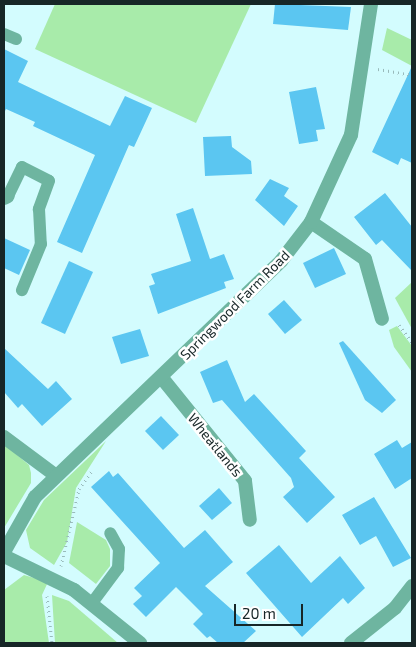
<!DOCTYPE html>
<html>
<head>
<meta charset="utf-8">
<style>
  body { margin:0 }
  #map { position:relative; width:416px; height:647px; overflow:hidden; background:#d3fcfe; font-family:"Exo 2",sans-serif }
  div>[style] { position:absolute }
  .green>* { inset:0; background:#a8ebaa }
  .building>* { inset:0; background:#5bc6f1 }
  .path>* { height:3px; margin-top:-1.5px; transform-origin:0; background:repeating-linear-gradient(90deg,#99babb 0 1px,transparent 0 5px) }
  .service>* { height:12px; margin:-6px; padding:0 6px; transform-origin:6px; border-radius:6px; background:#6eb5a0 }
  .minor>* { height:14px; margin:-7px; padding:0 7px; transform-origin:7px; border-radius:7px; background:#6eb5a0 }
  span { translate:-50% -50%; white-space:nowrap; text-align:center; line-height:1.15; -webkit-text-stroke:5px #fff; paint-order:stroke }
  .street-label { font-size:14px; color:#172627 }
  .frame { position:absolute; inset:0; border:5px solid #172627; pointer-events:none }
  .scale { position:absolute; left:234px; top:604px; width:69px; height:22px; box-sizing:border-box; border:2px solid #172627; border-top:0; padding-left:6px; font-size:15px; line-height:18px; white-space:nowrap; color:#172627; -webkit-text-stroke:4px #fff; paint-order:stroke }
</style>
</head>
<body>
<div id="map">
  <div class="green">
    <i style="clip-path:polygon(55px 4px,251px 4px,196px 123px,35px 49px)"></i>
    <i style="clip-path:polygon(387px 28px,412px 40px,412px 66px,382px 50px)"></i>
    <i style="clip-path:polygon(412px 282px,412px 329px,395px 298px)"></i>
    <i style="clip-path:polygon(397px 326px,412px 346px,412px 372px,394px 347px,389px 330px)"></i>
    <i style="clip-path:polygon(106px 441px,76px 488px,67px 542px,54px 565px,30px 548px,26px 530px,44px 500px)"></i>
    <i style="clip-path:polygon(4px 444px,29px 465px,31px 473px,31px 483px,4px 528px)"></i>
    <i style="clip-path:polygon(77px 522px,106px 540px,110px 549px,110px 566px,96px 584px,69px 563px)"></i>
    <i style="clip-path:polygon(24px 575px,48px 582px,42px 595px,49px 643px,4px 643px,4px 590px)"></i>
    <i style="clip-path:polygon(52px 595px,69px 601px,118px 643px,55px 643px)"></i>
  </div>
  <div class="building">
    <i style="clip-path:polygon(275px 4px,351px 7px,348px 30px,273px 24px)"></i>
    <i style="clip-path:polygon(4px 49px,28px 61px,18px 82px,110px 126px,125px 96px,152px 108px,134px 147px,129px 145px,82px 253px,57px 242px,95px 155px,33px 126px,35px 122px,6px 109px,4px 113px)"></i>
    <i style="clip-path:polygon(412px 66px,412px 163px,401px 158px,398px 165px,372px 152px)"></i>
    <i style="clip-path:polygon(316px 87px,325px 129px,316px 130px,318px 141px,299px 144px,289px 92px)"></i>
    <i style="clip-path:polygon(231px 136px,232px 147px,251px 161px,252px 174px,205px 176px,203px 137px)"></i>
    <i style="clip-path:polygon(270px 179px,289px 188px,284px 196px,298px 206px,284px 226px,255px 200px)"></i>
    <i style="clip-path:polygon(385px 193px,412px 227px,412px 271px,382px 240px,376px 245px,354px 217px)"></i>
    <i style="clip-path:polygon(193px 208px,210px 259px,224px 254px,234px 279px,224px 282px,226px 288px,158px 314px,149px 286px,155px 284px,151px 274px,191px 261px,176px 214px)"></i>
    <i style="clip-path:polygon(4px 238px,30px 250px,19px 275px,4px 268px)"></i>
    <i style="clip-path:polygon(334px 248px,346px 274px,315px 288px,303px 263px)"></i>
    <i style="clip-path:polygon(69px 261px,93px 272px,65px 334px,41px 323px)"></i>
    <i style="clip-path:polygon(284px 300px,302px 320px,285px 334px,268px 314px)"></i>
    <i style="clip-path:polygon(140px 329px,149px 356px,121px 364px,112px 337px)"></i>
    <i style="clip-path:polygon(343px 341px,396px 400px,382px 413px,365px 400px,339px 343px)"></i>
    <i style="clip-path:polygon(4px 348px,48px 389px,56px 381px,72px 399px,42px 426px,22px 404px,18px 408px,4px 392px)"></i>
    <i style="clip-path:polygon(227px 360px,245px 402px,254px 394px,306px 451px,299px 458px,335px 497px,307px 523px,283px 497px,294px 487px,291px 478px,222px 400px,213px 403px,200px 372px)"></i>
    <i style="clip-path:polygon(161px 416px,179px 435px,163px 450px,145px 431px)"></i>
    <i style="clip-path:polygon(397px 440px,402px 448px,412px 442px,412px 478px,395px 489px,374px 454px)"></i>
    <i style="clip-path:polygon(109px 471px,113px 477px,118px 473px,184px 548px,205px 530px,233px 562px,205px 586px,256px 631px,243px 643px,218px 643px,210px 636px,207px 638px,193px 624px,203px 614px,176px 587px,146px 617px,133px 604px,142px 596px,134px 588px,160px 563px,91px 487px)"></i>
    <i style="clip-path:polygon(219px 488px,232px 503px,212px 520px,199px 506px)"></i>
    <i style="clip-path:polygon(374px 497px,411px 558px,393px 567px,376px 536px,360px 545px,342px 515px)"></i>
    <i style="clip-path:polygon(279px 545px,311px 583px,340px 556px,365px 588px,348px 604px,343px 598px,302px 637px,246px 573px)"></i>
  </div>
  <div class="path">
    <i style="left:378px;top:69px;width:35px;rotate:10deg"></i>
    <i style="left:399px;top:325px;width:21px;rotate:53deg"></i>
    <i style="left:61px;top:566px;width:79px;rotate:-76.8deg"></i>
    <i style="left:79px;top:489px;width:24px;rotate:-55deg"></i>
    <i style="left:47px;top:596px;width:47px;rotate:83.9deg"></i>
  </div>
  <div class="service">
    <i style="left:4px;top:34px;width:13px;rotate:23deg"></i>
    <i style="left:8px;top:196px;width:32px;rotate:-64deg"></i>
    <i style="left:22px;top:167px;width:30px;rotate:27deg"></i>
    <i style="left:49px;top:181px;width:30px;rotate:110deg"></i>
    <i style="left:39px;top:209px;width:35px;rotate:87deg"></i>
    <i style="left:41px;top:244px;width:50px;rotate:112.4deg"></i>
    <i style="left:92px;top:603px;width:44px;rotate:-53.4deg"></i>
    <i style="left:118px;top:568px;width:19px;rotate:-87deg"></i>
    <i style="left:119px;top:549px;width:18px;rotate:-119deg"></i>
  </div>
  <div class="minor">
    <i style="left:4px;top:198px;width:4px;rotate:-27deg"></i>
    <i style="left:311px;top:222px;width:65px;rotate:34.4deg"></i>
    <i style="left:365px;top:259px;width:62px;rotate:74.2deg"></i>
    <i style="left:162px;top:378px;width:132px;rotate:51.1deg"></i>
    <i style="left:245px;top:481px;width:39px;rotate:83deg"></i>
    <i style="left:4px;top:437px;width:64px;rotate:36.7deg"></i>
    <i style="left:4px;top:552px;width:63px;rotate:-60.6deg"></i>
    <i style="left:35px;top:497px;width:341px;rotate:-43.8deg"></i>
    <i style="left:281px;top:261px;width:49px;rotate:-52.4deg"></i>
    <i style="left:311px;top:222px;width:96px;rotate:-65.3deg"></i>
    <i style="left:351px;top:135px;width:133px;rotate:-81.3deg"></i>
    <i style="left:4px;top:556px;width:78px;rotate:25.9deg"></i>
    <i style="left:74px;top:590px;width:85px;rotate:38.8deg"></i>
    <i style="left:351px;top:643px;width:56px;rotate:-38.5deg"></i>
    <i style="left:395px;top:608px;width:28px;rotate:-52deg"></i>
  </div>
  <div class="street-label">
    <span style="left:235px;top:305px;rotate:-45deg">Springwood Farm Road</span>
    <span style="left:215px;top:445px;rotate:51deg">Wheatlands</span>
  </div>
  <div class="frame"></div>
  <div class="scale">20 m</div>
</div>
</body>
</html>
